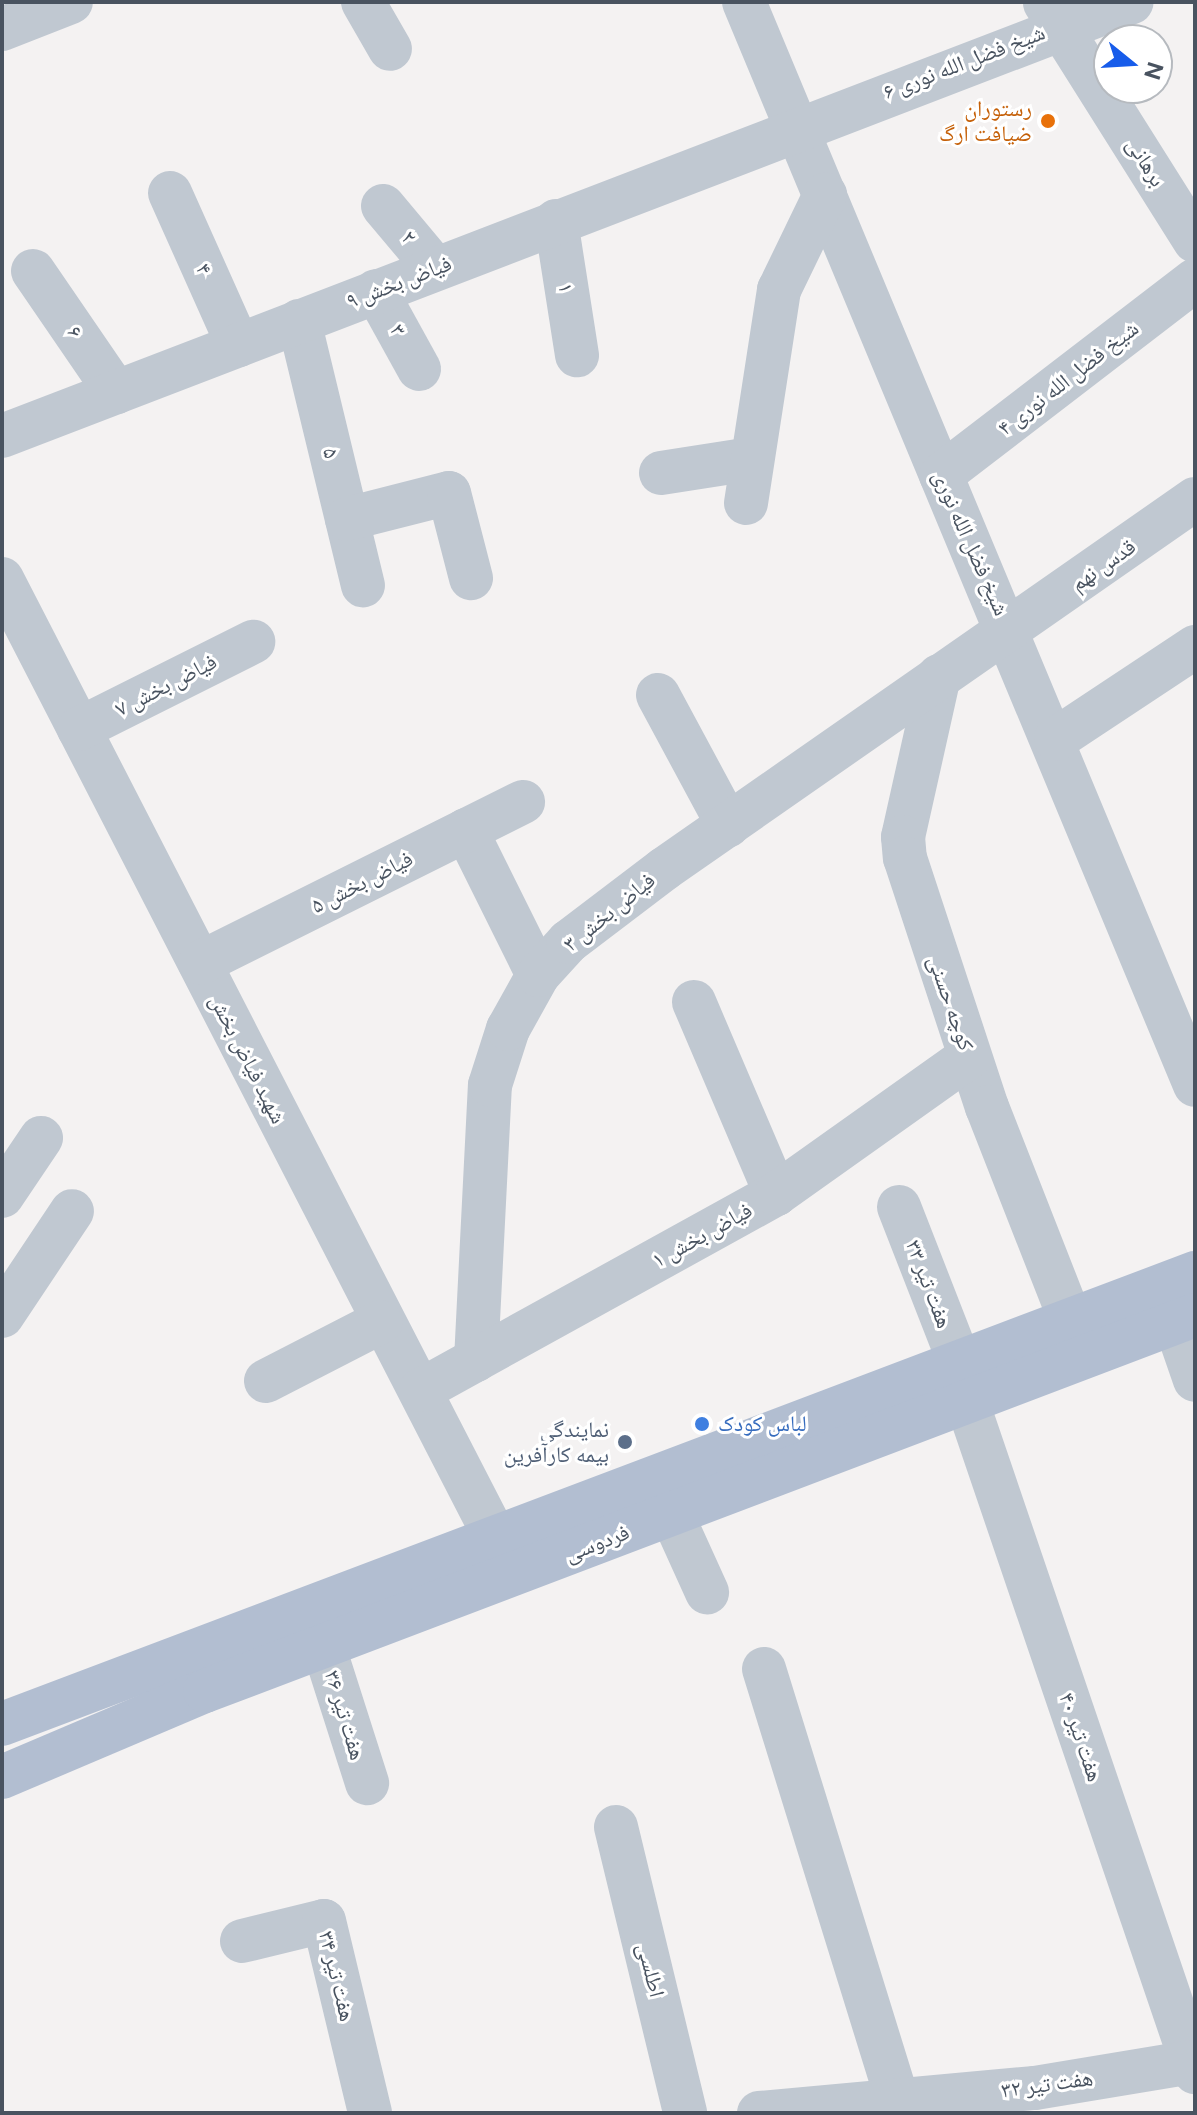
<!DOCTYPE html>
<html>
<head>
<meta charset="utf-8">
<style>
  body { margin:0 }
  #map { position:relative; width:1197px; height:2115px; overflow:hidden; background:#f4f2f2; font-family:"Public Sans","Noto Naskh Arabic",sans-serif }
  div>[style] { position:absolute }
  .minor>* { height:44px; margin:-22px; padding:0 22px; transform-origin:22px; border-radius:22px; background:#c0c8d1 }
  .major>* { height:44px; margin:-22px; padding:0 22px; transform-origin:22px; border-radius:22px; background:#b2bed1 }
  .dots>* { width:22px; height:22px; translate:-50% -50%; box-sizing:border-box; border:4px solid #fff; border-radius:50% }
  span { translate:-50% -50%; white-space:nowrap; text-align:center; line-height:1.15; -webkit-text-stroke:6px #fff; paint-order:stroke }
  .street-label { font-size:22px; color:#495360 }
  .food-label { font-size:22px; color:#c56008 }
  .right { translate:-100% -50%; text-align:right }
  .shop-label { font-size:22px; color:#366cbe }
  .left { translate:0 -50%; text-align:left }
  .service-label { font-size:22px; color:#4e5e75 }
  .frame { position:absolute; inset:0; border:4px solid #495360; pointer-events:none }
  .north { position:absolute; left:1093px; top:24px; width:80px; height:80px; box-sizing:border-box; background:#fff; border:2px solid #b6babf; border-radius:50%; rotate:108deg; font-size:22px; font-weight:700; line-height:32px; text-align:center; color:#495360 }
  .north::after { content:''; display:block; margin:auto; width:28px; height:36px; background:#175cea; clip-path:polygon(50% 0,100% 100%,50% 72%,0 100%) }
</style>
</head>
<body>
<div id="map">
  <div class="minor">
    <i style="left:363px;top:2px;width:54px;rotate:60.1deg"></i>
    <i style="left:744px;top:2px;width:1173px;rotate:67.39deg"></i>
    <i style="left:1045px;top:3px;width:281px;rotate:57.8deg"></i>
    <i style="left:2px;top:29px;width:74px;rotate:-21.4deg"></i>
    <i style="left:170px;top:193px;width:167px;rotate:65.9deg"></i>
    <i style="left:383px;top:206px;width:81px;rotate:50deg"></i>
    <i style="left:556px;top:221px;width:136px;rotate:81.1deg"></i>
    <i style="left:33px;top:271px;width:147px;rotate:55.6deg"></i>
    <i style="left:376px;top:291px;width:89px;rotate:61.1deg"></i>
    <i style="left:299px;top:321px;width:272px;rotate:76.4deg"></i>
    <i style="left:2px;top:436px;width:1210px;rotate:-21.01deg"></i>
    <i style="left:661px;top:473px;width:91px;rotate:-8.8deg"></i>
    <i style="left:941px;top:475px;width:320px;rotate:-37.5deg"></i>
    <i style="left:746px;top:503px;width:216px;rotate:-81.2deg"></i>
    <i style="left:779px;top:290px;width:106px;rotate:-64.2deg"></i>
    <i style="left:347px;top:519px;width:105px;rotate:-14.3deg"></i>
    <i style="left:449px;top:493px;width:88px;rotate:75.5deg"></i>
    <i style="left:2px;top:579px;width:1080px;rotate:62.77deg"></i>
    <i style="left:939px;top:676px;width:165px;rotate:102.6deg"></i>
    <i style="left:903px;top:837px;width:21px;rotate:85deg"></i>
    <i style="left:905px;top:858px;width:262px;rotate:71.8deg"></i>
    <i style="left:987px;top:1107px;width:228px;rotate:68.6deg"></i>
    <i style="left:658px;top:695px;width:148px;rotate:61.7deg"></i>
    <i style="left:79px;top:729px;width:195px;rotate:-26.6deg"></i>
    <i style="left:1056px;top:739px;width:167px;rotate:-33.5deg"></i>
    <i style="left:466px;top:830px;width:162px;rotate:63.6deg"></i>
    <i style="left:200px;top:963px;width:361px;rotate:-26.5deg"></i>
    <i style="left:694px;top:1002px;width:209px;rotate:66.9deg"></i>
    <i style="left:2px;top:1196px;width:70px;rotate:-56.1deg"></i>
    <i style="left:899px;top:1207px;width:165px;rotate:68.7deg"></i>
    <i style="left:2px;top:1316px;width:126px;rotate:-56.3deg"></i>
    <i style="left:1175px;top:1322px;width:61px;rotate:71deg"></i>
    <i style="left:476px;top:1360px;width:275px;rotate:-87.1deg"></i>
    <i style="left:490px;top:1085px;width:59px;rotate:-72.2deg"></i>
    <i style="left:508px;top:1029px;width:62px;rotate:-60.9deg"></i>
    <i style="left:538px;top:975px;width:45px;rotate:-47.7deg"></i>
    <i style="left:568px;top:942px;width:121px;rotate:-37.2deg"></i>
    <i style="left:664px;top:869px;width:647px;rotate:-34.87deg"></i>
    <i style="left:266px;top:1381px;width:129px;rotate:-27.2deg"></i>
    <i style="left:421px;top:1390px;width:406px;rotate:-28.9deg"></i>
    <i style="left:776px;top:1194px;width:237px;rotate:-35.4deg"></i>
    <i style="left:967px;top:1402px;width:708px;rotate:71.21deg"></i>
    <i style="left:672px;top:1515px;width:85px;rotate:65.6deg"></i>
    <i style="left:324px;top:1648px;width:142px;rotate:72.3deg"></i>
    <i style="left:764px;top:1669px;width:452px;rotate:72.8deg"></i>
    <i style="left:616px;top:1827px;width:294px;rotate:76.4deg"></i>
    <i style="left:242px;top:1941px;width:84px;rotate:-13.7deg"></i>
    <i style="left:324px;top:1921px;width:197px;rotate:76.5deg"></i>
    <i style="left:759px;top:2113px;width:277px;rotate:-5.2deg"></i>
    <i style="left:1035px;top:2088px;width:159px;rotate:-9.4deg"></i>
  </div>
  <div class="major">
    <i style="left:2px;top:1724px;width:1275px;rotate:-20.71deg"></i>
    <i style="left:2px;top:1777px;width:220px;rotate:-23deg"></i>
    <i style="left:205px;top:1691px;width:1059px;rotate:-20.8deg"></i>
  </div>
  <div class="dots">
    <i style="left:1048px;top:121px;background:#e8710a"></i>
    <i style="left:702px;top:1424px;background:#3f7fe0"></i>
    <i style="left:625px;top:1442px;background:#5c6f8a"></i>
  </div>
  <div class="street-label">
    <span style="left:964px;top:62px;rotate:-21deg">شیخ فضل الله نوری ۶</span>
    <span style="left:1146px;top:162px;rotate:58deg">برهانی</span>
    <span style="left:409px;top:237px;rotate:50deg">۲</span>
    <span style="left:204px;top:269px;rotate:66deg">۴</span>
    <span style="left:399px;top:282px;rotate:-21deg">فیاض بخش ۹</span>
    <span style="left:566px;top:288px;rotate:81deg">۱</span>
    <span style="left:398px;top:330px;rotate:61deg">۳</span>
    <span style="left:75px;top:332px;rotate:56deg">۶</span>
    <span style="left:1068px;top:378px;rotate:-38deg">شیخ فضل الله نوری ۴</span>
    <span style="left:331px;top:453px;rotate:76deg">۵</span>
    <span style="left:971px;top:543px;rotate:66deg">شیخ فضل الله نوری</span>
    <span style="left:1103px;top:565px;rotate:-35deg">قدس نهم</span>
    <span style="left:166px;top:685px;rotate:-27deg">فیاض بخش ۷</span>
    <span style="left:362px;top:882px;rotate:-27deg">فیاض بخش ۵</span>
    <span style="left:609px;top:912px;rotate:-39deg">فیاض بخش ۳</span>
    <span style="left:951px;top:1003px;rotate:71deg">کوچه حسنی</span>
    <span style="left:248px;top:1059px;rotate:63deg">شهید فیاض بخش</span>
    <span style="left:702px;top:1235px;rotate:-29deg">فیاض بخش ۱</span>
    <span style="left:929px;top:1284px;rotate:69deg">هفت تیر ۳۳</span>
    <span style="left:597px;top:1543px;rotate:-21deg">فردوسی</span>
    <span style="left:345px;top:1715px;rotate:73deg">هفت تیر ۳۶</span>
    <span style="left:1081px;top:1737px;rotate:71deg">هفت تیر ۴۰</span>
    <span style="left:651px;top:1970px;rotate:76deg">اطلسی</span>
    <span style="left:337px;top:1976px;rotate:76deg">هفت تیر ۳۴</span>
    <span style="left:1047px;top:2084px;rotate:-8deg">هفت تیر ۳۲</span>
  </div>
  <div class="food-label">
    <span class="right" style="left:1032px;top:121px">رستوران<br>ضیافت ارگ</span>
  </div>
  <div class="shop-label">
    <span class="left" style="left:718px;top:1424px">لباس کودک</span>
  </div>
  <div class="service-label">
    <span class="right" style="left:609px;top:1442px">نمایندگی<br>بیمه کارآفرین</span>
  </div>
  <div class="frame"></div>
  <div class="north">N</div>
</div>
</body>
</html>
